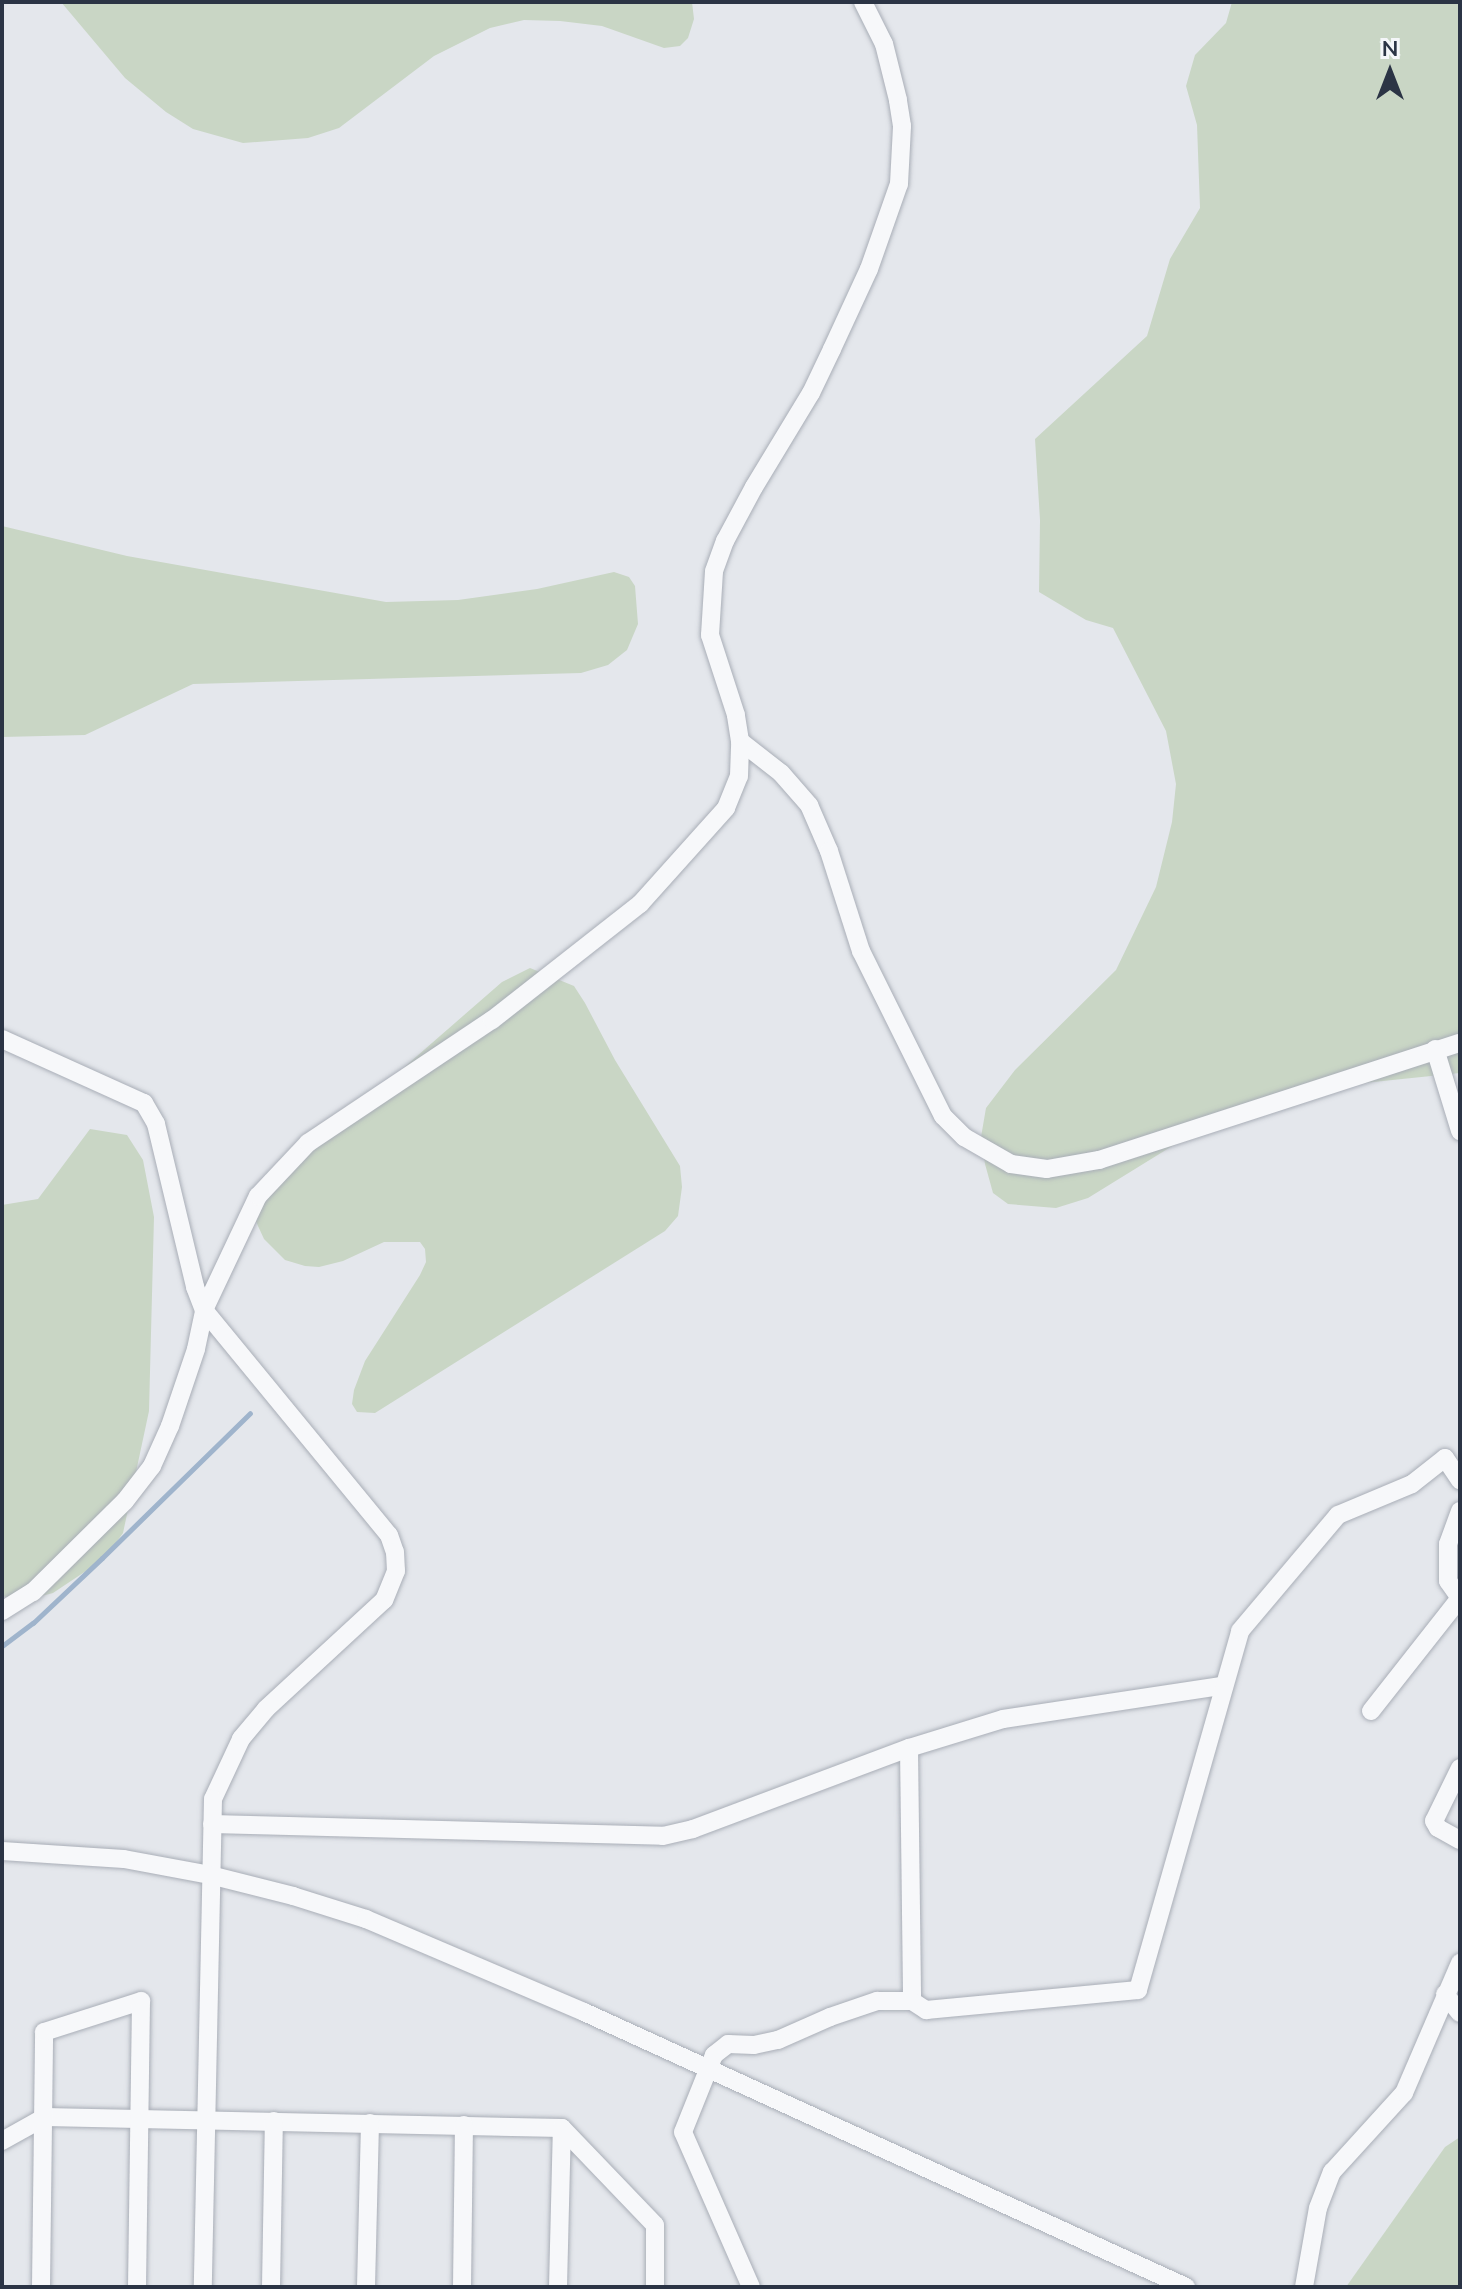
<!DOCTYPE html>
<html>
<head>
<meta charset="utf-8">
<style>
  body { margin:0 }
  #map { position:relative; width:1462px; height:2289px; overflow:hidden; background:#e4e7ec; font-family:Mulish,sans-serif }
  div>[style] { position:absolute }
  .green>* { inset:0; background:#c9d6c5 }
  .stream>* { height:5px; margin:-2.5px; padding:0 2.5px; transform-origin:2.5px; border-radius:2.5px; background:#9fb4cc }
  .roads { filter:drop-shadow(0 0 2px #a9aeb7) drop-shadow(0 0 2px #a9aeb7) }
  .minor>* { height:18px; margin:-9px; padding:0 9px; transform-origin:9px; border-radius:9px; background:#f7f8fa }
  span { translate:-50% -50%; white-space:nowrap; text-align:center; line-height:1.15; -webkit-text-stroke:6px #f4f6f9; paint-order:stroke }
  .frame { position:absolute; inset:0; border:4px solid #2b3445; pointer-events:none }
  .north { position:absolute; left:1350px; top:32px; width:80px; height:80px; -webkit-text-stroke:6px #f4f6f9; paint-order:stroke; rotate:0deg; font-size:22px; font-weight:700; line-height:32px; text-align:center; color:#2b3445 }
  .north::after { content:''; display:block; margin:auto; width:28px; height:36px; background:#2b3445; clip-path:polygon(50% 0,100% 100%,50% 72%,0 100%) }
</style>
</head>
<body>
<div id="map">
  <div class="green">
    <i style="clip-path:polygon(61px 2px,692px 2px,694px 19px,688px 38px,680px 46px,664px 48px,602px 26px,560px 21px,524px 20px,490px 28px,434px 56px,339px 128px,308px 138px,243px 143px,193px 129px,166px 112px,125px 78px)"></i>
    <i style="clip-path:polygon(1232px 2px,1460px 2px,1460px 1073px,1354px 1084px,1229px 1111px,1088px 1198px,1056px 1208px,1008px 1204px,993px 1193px,985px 1164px,981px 1137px,986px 1108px,1015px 1070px,1116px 970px,1156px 887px,1172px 822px,1176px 784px,1166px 731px,1113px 628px,1086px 620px,1039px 592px,1040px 520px,1035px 439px,1147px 336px,1170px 259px,1200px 208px,1197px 125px,1186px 86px,1195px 55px,1226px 23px)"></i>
    <i style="clip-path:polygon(2px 526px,127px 556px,386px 602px,458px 600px,537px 589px,614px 572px,629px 577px,635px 586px,638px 624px,627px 650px,608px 665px,581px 673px,193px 684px,85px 735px,2px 737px)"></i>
    <i style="clip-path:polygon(530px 968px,574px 986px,585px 1003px,615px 1060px,680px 1166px,682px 1187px,678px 1216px,665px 1231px,375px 1413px,357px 1412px,352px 1404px,354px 1390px,365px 1361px,420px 1275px,426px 1262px,425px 1249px,420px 1242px,384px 1242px,343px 1261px,319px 1267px,305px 1266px,285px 1260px,264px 1239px,253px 1215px,254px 1198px,502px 982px)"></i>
    <i style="clip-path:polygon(90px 1129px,127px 1135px,143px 1160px,154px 1217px,149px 1411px,123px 1533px,104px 1559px,53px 1593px,30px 1599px,10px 1598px,2px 1596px,2px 1205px,38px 1199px)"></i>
    <i style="clip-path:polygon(1460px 2137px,1460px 2287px,1346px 2287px,1445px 2147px)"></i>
  </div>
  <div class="stream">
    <i style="left:2px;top:1646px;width:39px;rotate:-37deg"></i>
    <i style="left:33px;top:1623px;width:95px;rotate:-43.3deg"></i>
    <i style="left:102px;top:1558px;width:207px;rotate:-44.4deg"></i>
  </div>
  <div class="roads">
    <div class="minor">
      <i style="left:740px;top:741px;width:52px;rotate:38deg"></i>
      <i style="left:781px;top:773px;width:43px;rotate:48.8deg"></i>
      <i style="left:809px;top:805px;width:50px;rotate:66.5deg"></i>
      <i style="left:829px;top:851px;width:105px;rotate:72.3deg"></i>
      <i style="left:861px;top:951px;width:184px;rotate:63.6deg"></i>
      <i style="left:943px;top:1116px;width:30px;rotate:45deg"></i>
      <i style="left:964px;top:1137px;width:54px;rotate:29.9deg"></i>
      <i style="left:1011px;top:1164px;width:36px;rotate:8deg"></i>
      <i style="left:1047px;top:1169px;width:53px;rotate:-9.8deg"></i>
      <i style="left:1099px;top:1160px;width:379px;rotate:-18deg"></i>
      <i style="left:2px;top:1039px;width:156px;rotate:24.3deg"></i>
      <i style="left:144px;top:1103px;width:24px;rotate:60deg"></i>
      <i style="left:156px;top:1124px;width:168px;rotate:76.5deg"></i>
      <i style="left:195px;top:1287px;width:25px;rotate:69deg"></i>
      <i style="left:204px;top:1310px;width:291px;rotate:50.6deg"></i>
      <i style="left:389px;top:1535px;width:18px;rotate:71deg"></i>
      <i style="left:395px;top:1552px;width:19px;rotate:87deg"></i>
      <i style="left:396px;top:1571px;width:31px;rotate:112deg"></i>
      <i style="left:384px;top:1600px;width:161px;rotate:137.3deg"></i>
      <i style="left:266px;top:1709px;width:39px;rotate:130deg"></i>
      <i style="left:241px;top:1739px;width:66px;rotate:115deg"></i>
      <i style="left:213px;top:1799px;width:488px;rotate:91.2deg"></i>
      <i style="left:1435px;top:1049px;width:86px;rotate:73deg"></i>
      <i style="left:1460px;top:1511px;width:35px;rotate:110deg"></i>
      <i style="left:1448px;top:1544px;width:37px;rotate:90deg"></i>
      <i style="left:1448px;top:1581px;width:21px;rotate:55deg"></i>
      <i style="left:2px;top:1611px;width:36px;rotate:-32deg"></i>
      <i style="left:33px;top:1592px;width:129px;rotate:-44.7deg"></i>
      <i style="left:125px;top:1501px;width:44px;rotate:-52.4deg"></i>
      <i style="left:152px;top:1466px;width:44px;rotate:-65.8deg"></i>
      <i style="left:170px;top:1426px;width:81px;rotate:-71.3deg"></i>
      <i style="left:196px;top:1349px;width:40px;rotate:-78deg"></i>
      <i style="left:204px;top:1310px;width:126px;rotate:-64.7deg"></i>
      <i style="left:258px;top:1196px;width:73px;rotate:-46.7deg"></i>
      <i style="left:308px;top:1143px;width:221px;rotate:-33.8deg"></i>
      <i style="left:492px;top:1020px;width:188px;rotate:-38.1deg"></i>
      <i style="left:640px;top:904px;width:129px;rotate:-48.1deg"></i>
      <i style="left:726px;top:808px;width:35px;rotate:-68deg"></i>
      <i style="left:739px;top:776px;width:35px;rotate:-88deg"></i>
      <i style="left:740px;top:741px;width:26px;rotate:-99deg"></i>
      <i style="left:736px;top:715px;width:84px;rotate:-108deg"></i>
      <i style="left:710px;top:635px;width:64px;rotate:-86.4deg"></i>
      <i style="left:714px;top:571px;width:32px;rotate:-70deg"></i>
      <i style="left:725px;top:541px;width:61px;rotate:-61.8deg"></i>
      <i style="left:754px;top:487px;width:110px;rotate:-58.8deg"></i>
      <i style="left:811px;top:393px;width:49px;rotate:-64.5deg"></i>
      <i style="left:832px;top:349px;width:88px;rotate:-65.2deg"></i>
      <i style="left:869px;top:269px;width:90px;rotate:-70.6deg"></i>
      <i style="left:899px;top:184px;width:58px;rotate:-87deg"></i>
      <i style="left:902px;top:126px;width:26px;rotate:-99deg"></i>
      <i style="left:898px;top:100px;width:58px;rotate:-104deg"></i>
      <i style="left:884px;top:44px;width:47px;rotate:-116.6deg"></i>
      <i style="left:1371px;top:1711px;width:144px;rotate:-51.8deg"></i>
      <i style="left:909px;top:1748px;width:253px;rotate:89.3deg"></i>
      <i style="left:1460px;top:1768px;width:59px;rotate:116.1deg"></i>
      <i style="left:1434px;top:1821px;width:8px;rotate:60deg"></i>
      <i style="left:1438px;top:1828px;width:25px;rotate:29deg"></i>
      <i style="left:212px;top:1824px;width:451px;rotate:1.5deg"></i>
      <i style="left:663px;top:1836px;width:31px;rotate:-13deg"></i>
      <i style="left:693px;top:1829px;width:231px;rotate:-20.6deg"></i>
      <i style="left:909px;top:1748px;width:98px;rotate:-17.1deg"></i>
      <i style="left:1003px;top:1719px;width:221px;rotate:-8.6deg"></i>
      <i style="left:2px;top:1851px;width:122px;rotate:3.8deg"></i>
      <i style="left:124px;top:1859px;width:87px;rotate:10.5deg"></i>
      <i style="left:210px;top:1875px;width:86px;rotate:14.2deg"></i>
      <i style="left:293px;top:1896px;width:77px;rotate:17.5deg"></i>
      <i style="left:366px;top:1919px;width:237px;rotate:23.1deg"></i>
      <i style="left:584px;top:2012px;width:662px;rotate:24.55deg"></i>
      <i style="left:1445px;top:1994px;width:24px;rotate:52deg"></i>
      <i style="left:2px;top:2141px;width:49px;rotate:-29.2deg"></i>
      <i style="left:45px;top:2117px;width:517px;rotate:1.22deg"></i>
      <i style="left:562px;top:2128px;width:134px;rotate:46.2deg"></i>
      <i style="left:655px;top:2225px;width:62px;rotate:90deg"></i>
      <i style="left:41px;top:2287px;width:255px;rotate:-89.3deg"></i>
      <i style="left:44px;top:2032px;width:102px;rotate:-17.7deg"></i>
      <i style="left:141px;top:2001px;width:286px;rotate:90.8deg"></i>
      <i style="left:271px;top:2287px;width:166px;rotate:-89deg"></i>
      <i style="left:366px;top:2287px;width:164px;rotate:-88.6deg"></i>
      <i style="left:462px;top:2287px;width:162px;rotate:-89.3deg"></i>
      <i style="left:558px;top:2287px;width:159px;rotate:-88.6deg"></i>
      <i style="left:751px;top:2287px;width:169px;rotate:-113.7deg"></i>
      <i style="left:683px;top:2132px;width:83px;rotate:-68.1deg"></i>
      <i style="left:714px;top:2055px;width:18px;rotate:-38deg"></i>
      <i style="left:728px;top:2044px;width:26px;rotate:2deg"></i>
      <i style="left:754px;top:2045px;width:25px;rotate:-12deg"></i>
      <i style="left:778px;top:2040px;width:57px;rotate:-23.9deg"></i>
      <i style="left:830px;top:2017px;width:50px;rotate:-18.8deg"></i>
      <i style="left:877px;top:2001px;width:35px"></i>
      <i style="left:912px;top:2001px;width:17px;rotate:33deg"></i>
      <i style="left:926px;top:2010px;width:213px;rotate:-5.4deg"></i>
      <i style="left:1138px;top:1990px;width:373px;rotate:-74.1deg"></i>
      <i style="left:1240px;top:1631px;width:152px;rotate:-49.8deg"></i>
      <i style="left:1338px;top:1515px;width:80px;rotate:-22.7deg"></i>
      <i style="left:1412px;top:1484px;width:42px;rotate:-38.2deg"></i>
      <i style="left:1445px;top:1458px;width:27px;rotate:56deg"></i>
      <i style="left:1304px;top:2287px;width:80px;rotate:-80deg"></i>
      <i style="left:1318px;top:2208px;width:39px;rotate:-69deg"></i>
      <i style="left:1332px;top:2172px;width:107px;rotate:-47.7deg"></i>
      <i style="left:1404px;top:2093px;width:142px;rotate:-66.7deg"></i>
    </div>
  </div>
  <div class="frame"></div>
  <div class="north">N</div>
</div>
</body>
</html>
